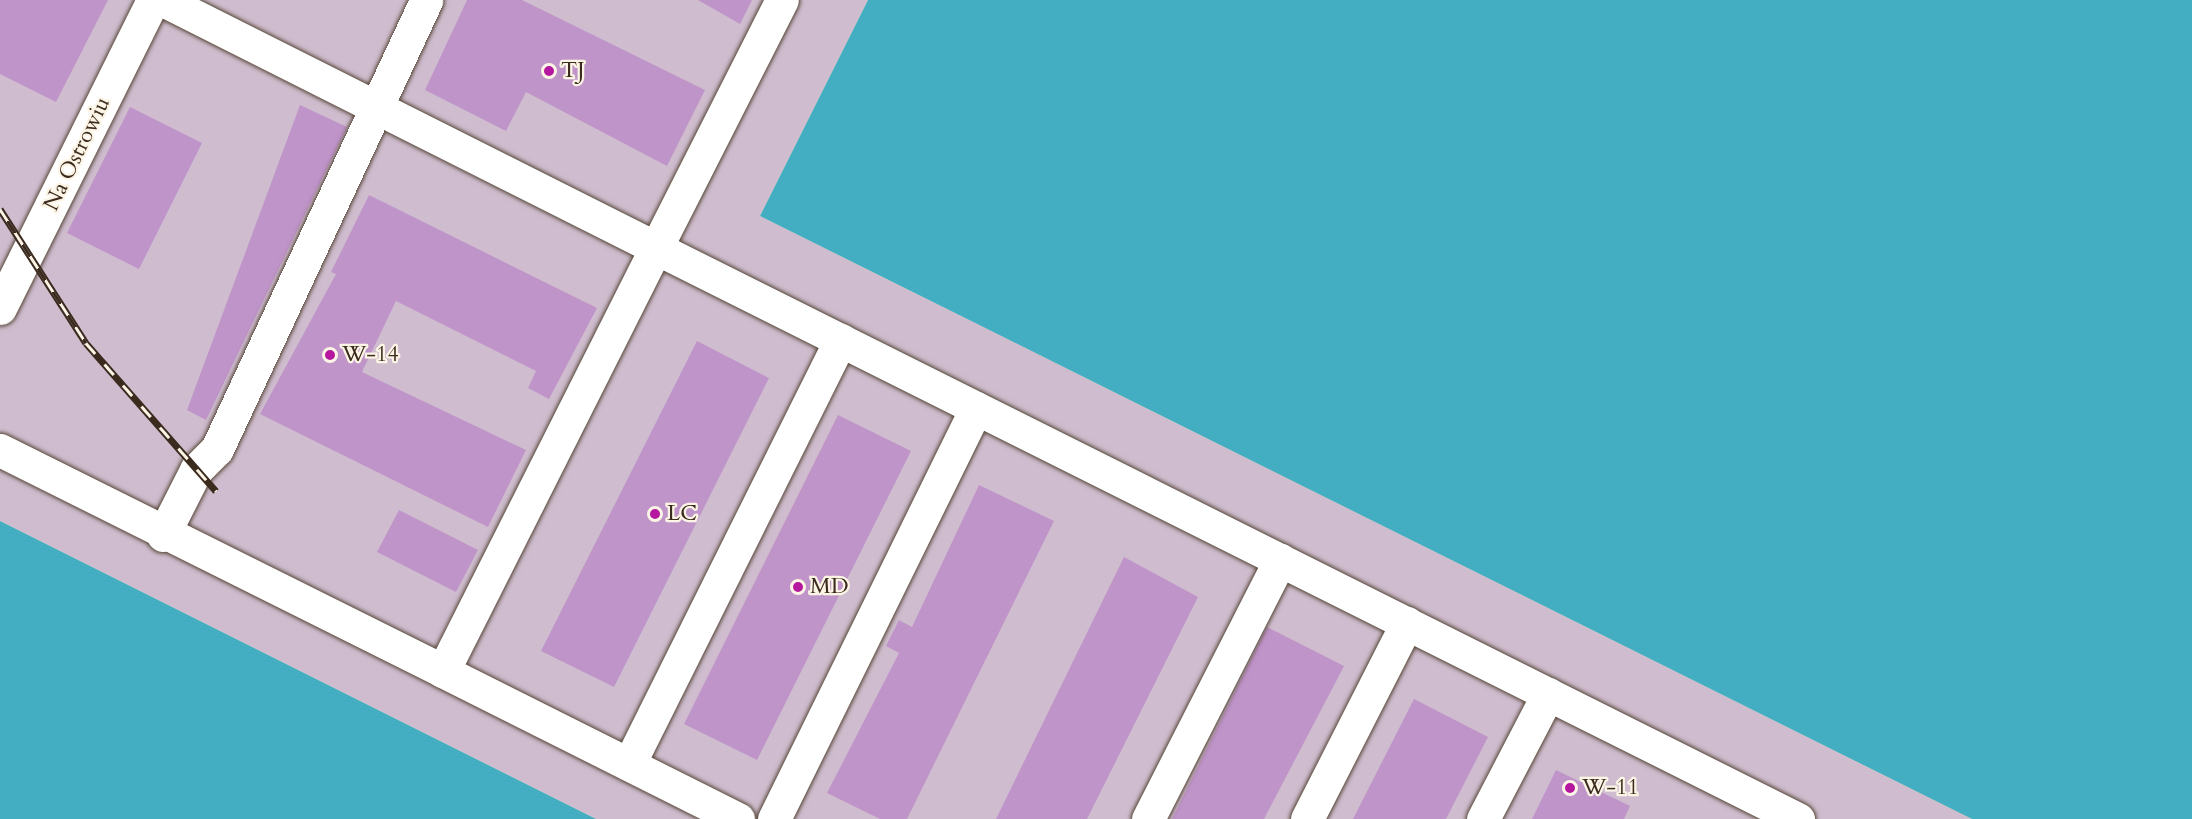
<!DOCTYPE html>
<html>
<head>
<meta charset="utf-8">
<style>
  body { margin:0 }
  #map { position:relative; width:2192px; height:819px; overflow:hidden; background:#eae3c1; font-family:Cardo,serif }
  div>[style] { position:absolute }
  .industrial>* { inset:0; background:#cfbdcf }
  .water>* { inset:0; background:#43aec2 }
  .building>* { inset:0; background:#bf94c9 }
  .roads { filter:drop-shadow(0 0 2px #554636) drop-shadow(0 0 2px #554636) }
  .minor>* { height:33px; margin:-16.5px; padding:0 16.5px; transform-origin:16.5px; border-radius:16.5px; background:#fff }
  .rail>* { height:7px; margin-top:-3.5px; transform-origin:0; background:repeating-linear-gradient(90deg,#fcf5e5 0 14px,#3b2a1e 0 28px); box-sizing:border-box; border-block:2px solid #3b2a1e }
  .dots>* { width:16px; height:16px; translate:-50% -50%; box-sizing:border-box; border:3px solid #fcf5e5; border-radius:50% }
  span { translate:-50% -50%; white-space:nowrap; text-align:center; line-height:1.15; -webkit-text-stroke:4.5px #fcf5e5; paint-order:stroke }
  .poi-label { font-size:22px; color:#3b2a1e }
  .left { translate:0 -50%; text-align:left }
  .street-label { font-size:22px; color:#3b2a1e }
</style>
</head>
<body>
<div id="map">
  <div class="industrial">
    <i style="clip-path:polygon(0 0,868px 0,760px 216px,1972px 819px,596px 819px,0 521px)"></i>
  </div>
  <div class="water">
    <i style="clip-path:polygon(868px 0,2192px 0,2192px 819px,1972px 819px,760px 216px)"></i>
    <i style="clip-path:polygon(0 521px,596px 819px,0 819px)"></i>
  </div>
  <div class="building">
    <i style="clip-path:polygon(0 0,108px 0,56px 102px,0 74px)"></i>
    <i style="clip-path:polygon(467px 0,522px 0,705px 90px,667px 166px,526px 92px,506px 131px,425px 90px)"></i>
    <i style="clip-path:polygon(698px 0,752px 0,740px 24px)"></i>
    <i style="clip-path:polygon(300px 105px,347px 127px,206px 420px,187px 410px)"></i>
    <i style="clip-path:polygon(130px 107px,202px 143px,139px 269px,67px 233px)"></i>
    <i style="clip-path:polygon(369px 195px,597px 308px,549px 399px,528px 388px,536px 371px,396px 301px,362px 372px,526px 450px,488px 527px,260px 414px,336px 274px,331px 272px)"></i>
    <i style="clip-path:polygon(697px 341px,769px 378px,614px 687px,541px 651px)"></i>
    <i style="clip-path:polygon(838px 415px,911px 451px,757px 760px,684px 724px)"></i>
    <i style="clip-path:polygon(979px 485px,1054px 521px,907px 819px,880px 819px,827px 793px,899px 653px,886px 646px,899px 620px,912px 627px)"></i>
    <i style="clip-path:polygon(399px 510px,478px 550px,456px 592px,377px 552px)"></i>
    <i style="clip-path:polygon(1124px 557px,1198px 597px,1087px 819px,996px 819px)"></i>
    <i style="clip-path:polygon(1267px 627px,1344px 666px,1342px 670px,1264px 819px,1172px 819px)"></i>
    <i style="clip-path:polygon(1414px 699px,1488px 737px,1446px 819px,1353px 819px)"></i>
    <i style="clip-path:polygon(1556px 770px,1630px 806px,1624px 819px,1532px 819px)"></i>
  </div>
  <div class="roads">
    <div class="minor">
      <i style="left:163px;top:0;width:552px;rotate:26.7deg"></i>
      <i style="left:656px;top:248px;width:278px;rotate:-63.1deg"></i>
      <i style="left:0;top:308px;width:344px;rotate:-63.6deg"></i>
      <i style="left:0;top:450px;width:495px;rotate:26.5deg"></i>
      <i style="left:163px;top:535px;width:73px;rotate:-63.1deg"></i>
      <i style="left:196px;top:470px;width:30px;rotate:-45deg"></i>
      <i style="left:217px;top:449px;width:495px;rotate:-65deg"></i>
      <i style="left:629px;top:764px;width:474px;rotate:-63.5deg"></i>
      <i style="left:738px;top:819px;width:330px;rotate:-153.4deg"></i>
      <i style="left:443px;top:671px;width:474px;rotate:-63.3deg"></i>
      <i style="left:656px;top:248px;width:1277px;rotate:26.57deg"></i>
      <i style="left:774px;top:819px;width:458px;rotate:-63.8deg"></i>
      <i style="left:1148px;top:819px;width:291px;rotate:-63deg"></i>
      <i style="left:1307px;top:819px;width:220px;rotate:-63deg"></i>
      <i style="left:1483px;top:819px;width:141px;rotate:-62.5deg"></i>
    </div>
  </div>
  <div class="rail">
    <i style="left:0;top:209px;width:159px;rotate:57.3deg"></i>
    <i style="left:86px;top:343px;width:197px;rotate:48.7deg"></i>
  </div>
  <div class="dots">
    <i style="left:549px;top:71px;background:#b5179e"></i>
    <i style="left:330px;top:355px;background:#b5179e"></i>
    <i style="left:655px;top:514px;background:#b5179e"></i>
    <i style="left:798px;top:587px;background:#b5179e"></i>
    <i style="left:1570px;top:788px;background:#b5179e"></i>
  </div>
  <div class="poi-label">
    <span class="left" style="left:561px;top:71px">TJ</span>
    <span class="left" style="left:342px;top:355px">W-14</span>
    <span class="left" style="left:667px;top:514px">LC</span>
    <span class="left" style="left:810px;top:587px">MD</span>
    <span class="left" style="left:1582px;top:788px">W-11</span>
  </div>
  <div class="street-label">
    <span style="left:77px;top:154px;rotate:-64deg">Na Ostrowiu</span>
  </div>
</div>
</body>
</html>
